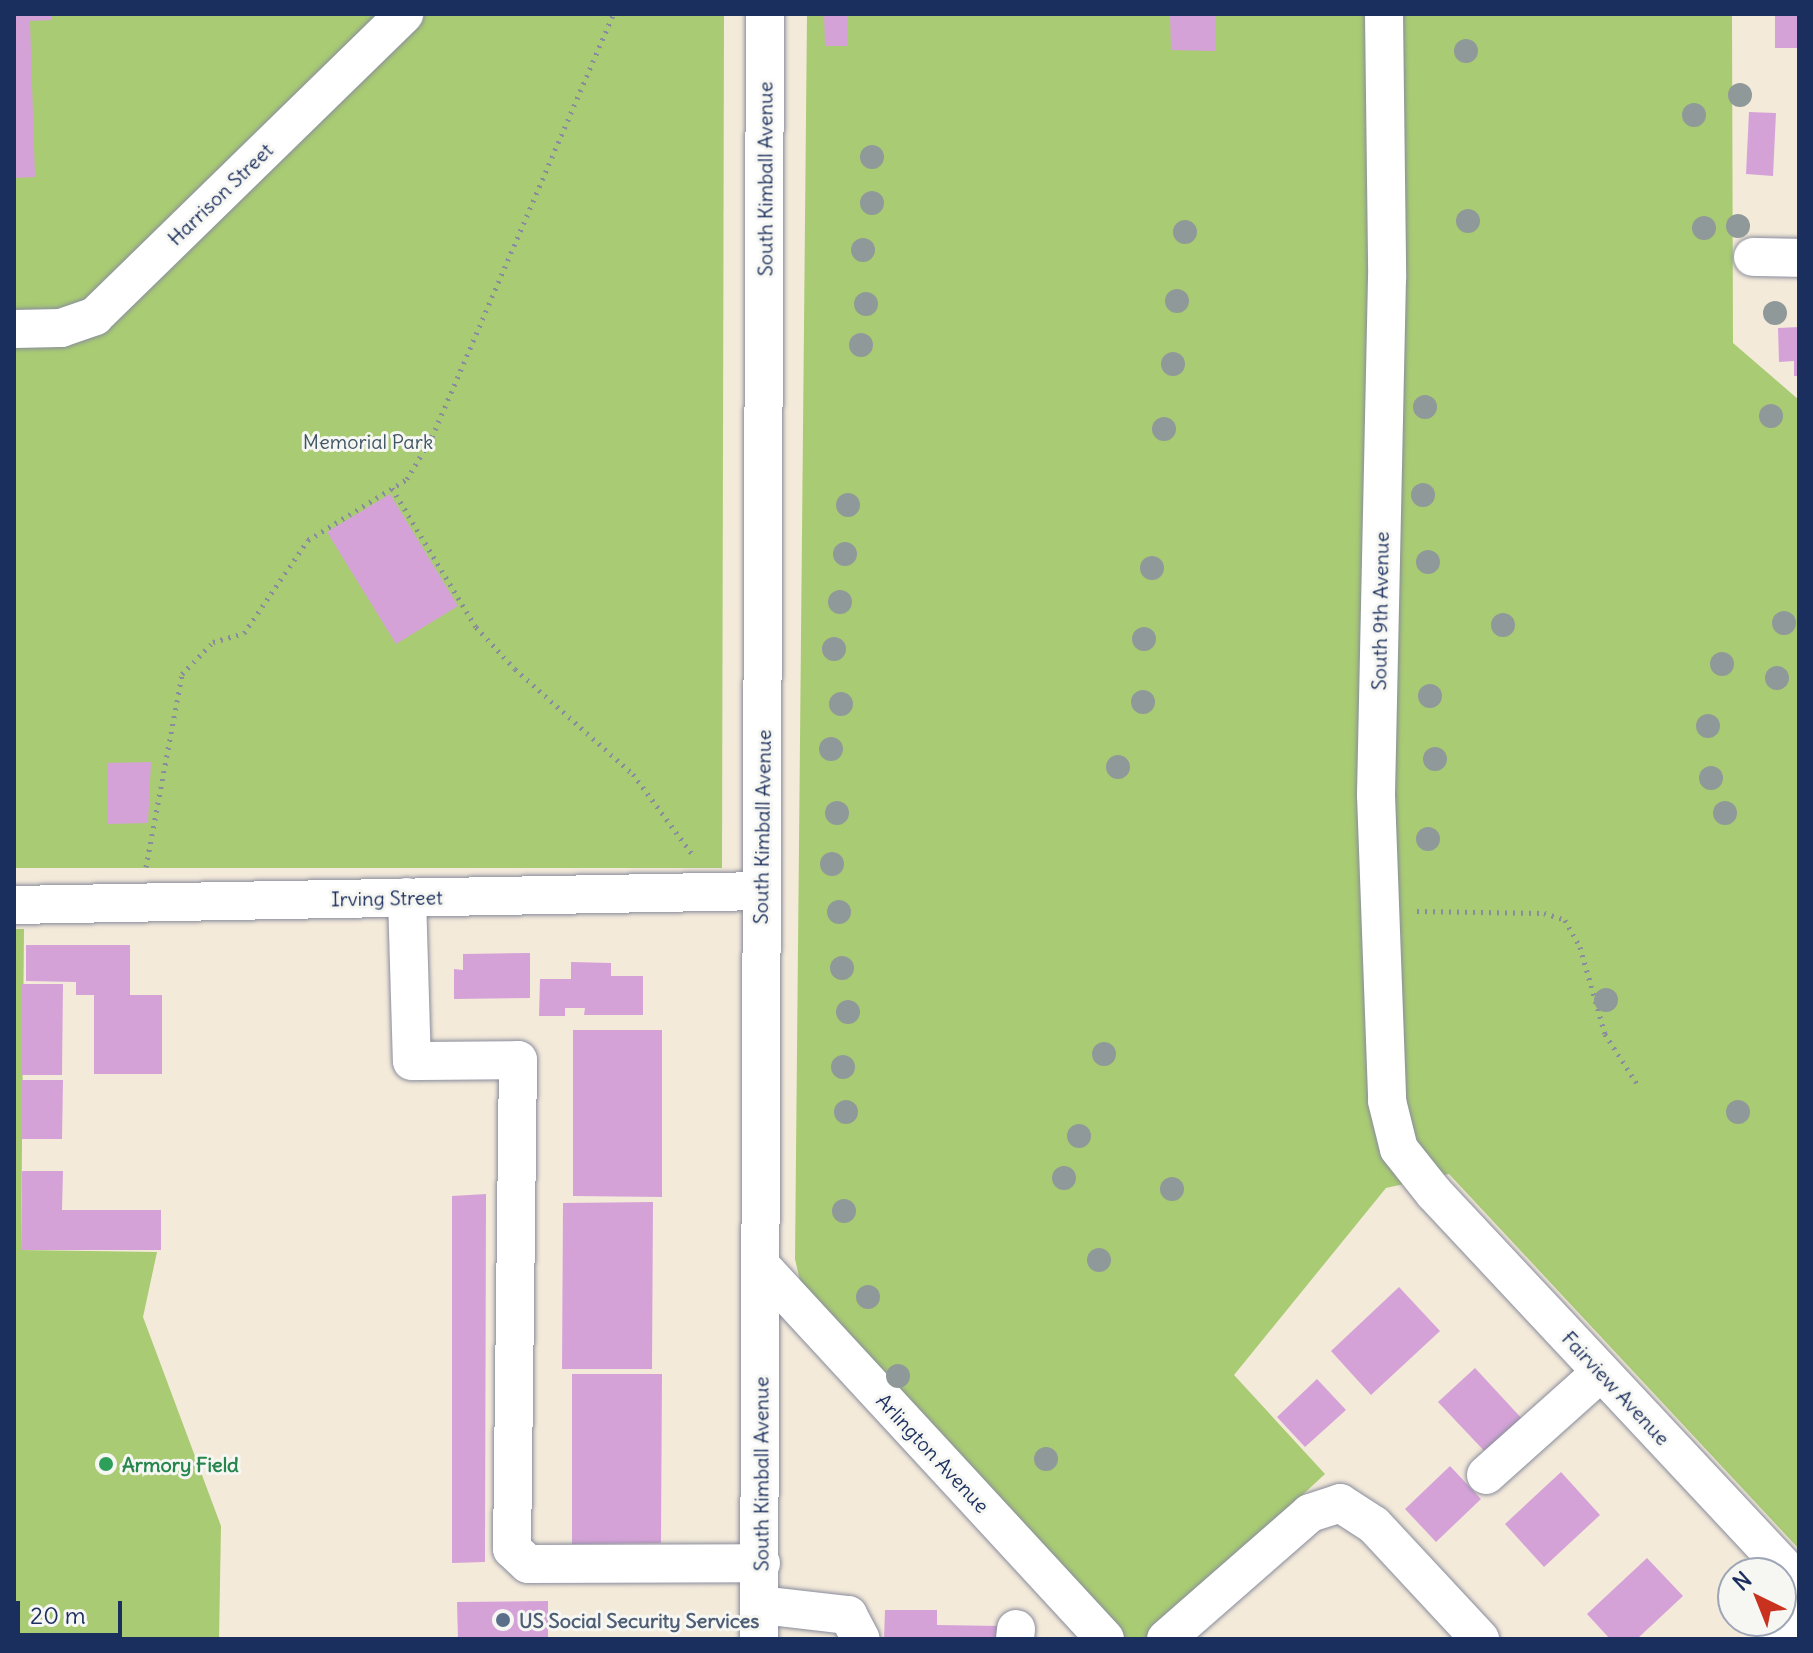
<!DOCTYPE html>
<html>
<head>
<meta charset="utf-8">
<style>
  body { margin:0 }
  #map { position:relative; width:1813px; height:1653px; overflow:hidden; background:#f4eada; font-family:Delius,sans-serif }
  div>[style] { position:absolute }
  .green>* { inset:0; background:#a9cb73 }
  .building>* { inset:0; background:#d5a2d8 }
  .path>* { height:5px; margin-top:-2.5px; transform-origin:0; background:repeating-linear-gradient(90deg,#888c9c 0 2px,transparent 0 8px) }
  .roads { filter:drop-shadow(0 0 2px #888c9c) drop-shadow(0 0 2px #888c9c) }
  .minor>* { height:38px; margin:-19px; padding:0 19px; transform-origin:19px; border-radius:19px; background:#fff }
  .trees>* { width:24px; height:24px; margin:-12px; border-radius:50%; background:#909999 }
  .dots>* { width:22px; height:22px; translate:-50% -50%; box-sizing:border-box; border:4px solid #f6f6f2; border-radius:50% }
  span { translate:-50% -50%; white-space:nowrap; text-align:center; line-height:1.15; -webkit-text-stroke:6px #f6f6f2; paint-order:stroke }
  .street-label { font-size:20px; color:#1b2f5e }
  .park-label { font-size:20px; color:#3e5663 }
  .leisure-label { font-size:20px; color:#27864d; font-weight:700 }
  .left { translate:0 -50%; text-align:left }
  .service-label { font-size:20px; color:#4e5e75; font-weight:700 }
  .frame { position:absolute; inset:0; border:16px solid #1b2f5e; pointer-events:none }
  .north { position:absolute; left:1717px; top:1557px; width:80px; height:80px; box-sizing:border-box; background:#f6f6f2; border:2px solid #9ea6b7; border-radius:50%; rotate:317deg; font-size:22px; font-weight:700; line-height:32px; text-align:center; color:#1b2f5e }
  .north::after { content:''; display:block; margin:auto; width:28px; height:36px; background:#c8321e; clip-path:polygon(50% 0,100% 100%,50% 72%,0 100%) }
  .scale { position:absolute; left:16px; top:1601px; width:106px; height:36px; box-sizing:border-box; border:4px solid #1b2f5e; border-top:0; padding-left:10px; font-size:24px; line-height:28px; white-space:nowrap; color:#1b2f5e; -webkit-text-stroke:6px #f6f6f2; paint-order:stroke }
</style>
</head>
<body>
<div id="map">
  <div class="green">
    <i style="clip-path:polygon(14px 14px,724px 14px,722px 868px,14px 868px)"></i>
    <i style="clip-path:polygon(807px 14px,1732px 14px,1733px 343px,1799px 400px,1799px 1549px,1449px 1174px,1386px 1188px,1234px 1375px,1325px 1474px,1147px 1639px,1123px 1639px,800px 1281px,795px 1259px)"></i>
    <i style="clip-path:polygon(14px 929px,24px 929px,21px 1250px,157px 1252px,143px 1317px,221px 1526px,219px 1639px,14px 1639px)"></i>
  </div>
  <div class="building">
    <i style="clip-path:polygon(14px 14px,51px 14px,51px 20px,30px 21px,35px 177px,14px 178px)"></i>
    <i style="clip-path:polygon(824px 14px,848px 14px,848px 46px,825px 46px)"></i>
    <i style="clip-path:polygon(1170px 14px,1216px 14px,1216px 51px,1171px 50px)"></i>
    <i style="clip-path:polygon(1775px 14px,1799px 14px,1799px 48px,1775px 48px)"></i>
    <i style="clip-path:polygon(1749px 112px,1776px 113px,1773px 176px,1746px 174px)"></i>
    <i style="clip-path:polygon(1799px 327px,1799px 376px,1794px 376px,1794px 361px,1779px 362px,1778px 328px)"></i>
    <i style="clip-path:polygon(390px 494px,458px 606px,396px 644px,327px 532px)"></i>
    <i style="clip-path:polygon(151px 762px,148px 823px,108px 824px,107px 763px)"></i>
    <i style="clip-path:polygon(26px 945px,130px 945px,130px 995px,162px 995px,162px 1074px,94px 1074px,94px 995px,76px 995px,76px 982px,26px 981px)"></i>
    <i style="clip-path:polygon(530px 953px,530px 998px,454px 999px,454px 969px,463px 970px,463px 954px)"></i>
    <i style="clip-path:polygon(571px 962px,611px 963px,611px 976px,643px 976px,643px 1015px,584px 1015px,585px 1008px,565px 1008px,565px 1016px,539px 1016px,540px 979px,571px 979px)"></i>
    <i style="clip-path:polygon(22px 984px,63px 984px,62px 1075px,22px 1075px)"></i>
    <i style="clip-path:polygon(573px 1030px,662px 1030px,662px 1197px,573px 1196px)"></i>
    <i style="clip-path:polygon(22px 1080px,63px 1080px,62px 1139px,22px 1139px)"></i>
    <i style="clip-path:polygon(22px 1171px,63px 1171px,62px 1210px,161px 1210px,161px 1250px,21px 1250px)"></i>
    <i style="clip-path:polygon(486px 1194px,485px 1562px,452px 1563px,452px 1196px)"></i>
    <i style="clip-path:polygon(653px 1202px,652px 1369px,562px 1369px,563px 1203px)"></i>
    <i style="clip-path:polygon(1399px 1287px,1440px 1331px,1371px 1395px,1331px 1351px)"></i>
    <i style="clip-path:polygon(1475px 1368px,1525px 1422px,1489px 1456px,1438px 1402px)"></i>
    <i style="clip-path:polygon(572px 1374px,662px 1374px,661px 1543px,572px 1544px)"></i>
    <i style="clip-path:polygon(1317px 1379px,1346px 1410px,1305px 1447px,1277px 1417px)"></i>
    <i style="clip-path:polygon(1450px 1466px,1481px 1499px,1436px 1542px,1405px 1509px)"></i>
    <i style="clip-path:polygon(1561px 1472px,1600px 1515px,1544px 1567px,1505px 1524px)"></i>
    <i style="clip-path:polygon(1647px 1558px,1683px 1596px,1637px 1639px,1610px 1639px,1587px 1614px)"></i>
    <i style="clip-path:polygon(548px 1601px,548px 1639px,458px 1639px,457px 1602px)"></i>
    <i style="clip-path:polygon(885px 1610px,937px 1610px,937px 1625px,1002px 1626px,1002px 1639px,884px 1639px)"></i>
  </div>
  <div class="path">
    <i style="left:392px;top:488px;width:162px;rotate:58.9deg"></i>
    <i style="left:476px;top:627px;width:57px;rotate:47.1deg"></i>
    <i style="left:515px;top:669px;width:158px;rotate:41.7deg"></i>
    <i style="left:633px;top:774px;width:101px;rotate:53.5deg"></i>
    <i style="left:146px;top:867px;width:196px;rotate:-79.4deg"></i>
    <i style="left:182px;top:674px;width:45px;rotate:-45.9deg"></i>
    <i style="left:213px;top:642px;width:32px;rotate:-16deg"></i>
    <i style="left:244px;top:633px;width:113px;rotate:-55.5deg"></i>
    <i style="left:308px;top:540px;width:116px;rotate:-31.6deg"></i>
    <i style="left:407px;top:479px;width:49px;rotate:-59.2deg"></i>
    <i style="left:432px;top:437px;width:460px;rotate:-66.8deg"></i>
    <i style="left:1417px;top:911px;width:127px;rotate:0.9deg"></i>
    <i style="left:1544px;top:913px;width:22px;rotate:18deg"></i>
    <i style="left:1565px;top:920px;width:31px;rotate:61deg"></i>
    <i style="left:1580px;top:947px;width:91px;rotate:74deg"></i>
    <i style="left:1605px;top:1034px;width:63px;rotate:57.3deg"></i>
  </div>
  <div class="roads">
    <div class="minor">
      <i style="left:1384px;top:14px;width:264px;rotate:89.3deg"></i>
      <i style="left:1387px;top:278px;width:517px;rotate:91.22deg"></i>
      <i style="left:1376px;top:795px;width:306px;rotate:87.9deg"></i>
      <i style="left:1387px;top:1101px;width:49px;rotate:76deg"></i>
      <i style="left:1399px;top:1149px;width:56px;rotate:51.5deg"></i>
      <i style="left:1434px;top:1193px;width:534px;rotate:46.9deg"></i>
      <i style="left:1753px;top:257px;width:46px;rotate:1.2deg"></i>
      <i style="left:14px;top:329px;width:47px;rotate:-1.2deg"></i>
      <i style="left:61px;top:328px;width:36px;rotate:-19deg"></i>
      <i style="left:95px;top:316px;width:432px;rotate:-44.3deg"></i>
      <i style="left:407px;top:897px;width:164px;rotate:88.3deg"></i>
      <i style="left:412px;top:1061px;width:106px;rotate:-0.5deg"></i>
      <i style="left:518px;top:1060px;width:489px;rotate:90.7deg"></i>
      <i style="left:512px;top:1549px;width:22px;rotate:43deg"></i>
      <i style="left:528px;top:1564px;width:233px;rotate:-0.2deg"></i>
      <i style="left:14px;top:905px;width:747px;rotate:-1.07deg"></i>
      <i style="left:762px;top:1267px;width:506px;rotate:47.32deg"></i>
      <i style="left:1486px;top:1475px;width:154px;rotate:-41.8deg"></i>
      <i style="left:761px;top:1605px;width:88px;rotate:6.6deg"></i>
      <i style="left:848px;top:1615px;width:27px;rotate:62deg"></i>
      <i style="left:759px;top:1639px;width:1625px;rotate:-89.79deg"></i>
      <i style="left:1015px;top:1639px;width:10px;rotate:-84deg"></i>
      <i style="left:1166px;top:1639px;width:191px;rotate:-41.2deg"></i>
      <i style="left:1310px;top:1513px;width:32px;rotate:-18deg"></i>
      <i style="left:1340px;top:1503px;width:40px;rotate:32.9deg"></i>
      <i style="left:1374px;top:1525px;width:156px;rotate:47.1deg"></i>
      <i style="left:1778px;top:1639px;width:29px;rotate:-44deg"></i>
    </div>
  </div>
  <div class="trees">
    <i style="left:1466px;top:51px"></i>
    <i style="left:1740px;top:95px"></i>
    <i style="left:1694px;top:115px"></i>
    <i style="left:872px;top:157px"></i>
    <i style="left:872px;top:203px"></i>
    <i style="left:1468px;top:221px"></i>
    <i style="left:1738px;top:226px"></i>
    <i style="left:1704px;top:228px"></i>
    <i style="left:1185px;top:232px"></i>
    <i style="left:863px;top:250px"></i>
    <i style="left:1177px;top:301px"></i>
    <i style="left:866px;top:304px"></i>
    <i style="left:1775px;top:313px"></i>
    <i style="left:861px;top:345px"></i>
    <i style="left:1173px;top:364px"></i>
    <i style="left:1425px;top:407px"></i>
    <i style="left:1771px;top:416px"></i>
    <i style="left:1164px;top:429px"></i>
    <i style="left:1423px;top:495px"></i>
    <i style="left:848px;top:505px"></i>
    <i style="left:845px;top:554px"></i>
    <i style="left:1428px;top:562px"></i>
    <i style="left:1152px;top:568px"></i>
    <i style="left:840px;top:602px"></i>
    <i style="left:1784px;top:623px"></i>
    <i style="left:1503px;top:625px"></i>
    <i style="left:1144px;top:639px"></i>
    <i style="left:834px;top:649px"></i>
    <i style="left:1722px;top:664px"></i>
    <i style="left:1777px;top:678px"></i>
    <i style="left:1430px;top:696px"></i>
    <i style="left:1143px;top:702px"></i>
    <i style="left:841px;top:704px"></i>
    <i style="left:1708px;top:726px"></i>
    <i style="left:831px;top:749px"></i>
    <i style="left:1435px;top:759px"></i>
    <i style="left:1118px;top:767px"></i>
    <i style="left:1711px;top:778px"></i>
    <i style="left:837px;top:813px"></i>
    <i style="left:1725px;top:813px"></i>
    <i style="left:1428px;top:839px"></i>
    <i style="left:832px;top:864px"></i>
    <i style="left:839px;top:912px"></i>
    <i style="left:842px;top:968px"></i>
    <i style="left:1606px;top:1000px"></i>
    <i style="left:848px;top:1012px"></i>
    <i style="left:1104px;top:1054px"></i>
    <i style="left:843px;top:1067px"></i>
    <i style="left:846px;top:1112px"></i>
    <i style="left:1738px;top:1112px"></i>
    <i style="left:1079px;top:1136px"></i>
    <i style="left:1064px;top:1178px"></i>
    <i style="left:1172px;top:1189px"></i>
    <i style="left:844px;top:1211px"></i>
    <i style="left:1099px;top:1260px"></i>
    <i style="left:868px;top:1297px"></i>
    <i style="left:898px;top:1376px"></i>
    <i style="left:1046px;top:1459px"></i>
  </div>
  <div class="dots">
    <i style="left:106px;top:1464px;background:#2e9e5b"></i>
    <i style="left:503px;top:1620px;background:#5c6f8a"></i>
  </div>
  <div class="street-label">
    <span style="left:765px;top:179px;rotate:-90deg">South Kimball Avenue</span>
    <span style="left:220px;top:194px;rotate:-44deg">Harrison Street</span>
    <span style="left:1380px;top:611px;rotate:-89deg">South 9th Avenue</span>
    <span style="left:762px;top:827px;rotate:-89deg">South Kimball Avenue</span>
    <span style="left:387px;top:898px;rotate:-1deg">Irving Street</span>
    <span style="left:1616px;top:1388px;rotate:47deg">Fairview Avenue</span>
    <span style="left:933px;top:1453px;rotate:47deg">Arlington Avenue</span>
    <span style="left:761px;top:1474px;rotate:-90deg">South Kimball Avenue</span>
  </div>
  <div class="park-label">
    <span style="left:368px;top:441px">Memorial Park</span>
  </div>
  <div class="leisure-label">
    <span class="left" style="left:122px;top:1464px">Armory Field</span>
  </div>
  <div class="service-label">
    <span class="left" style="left:519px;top:1620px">US Social Security Services</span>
  </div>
  <div class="frame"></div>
  <div class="north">N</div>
  <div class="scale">20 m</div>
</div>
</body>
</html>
